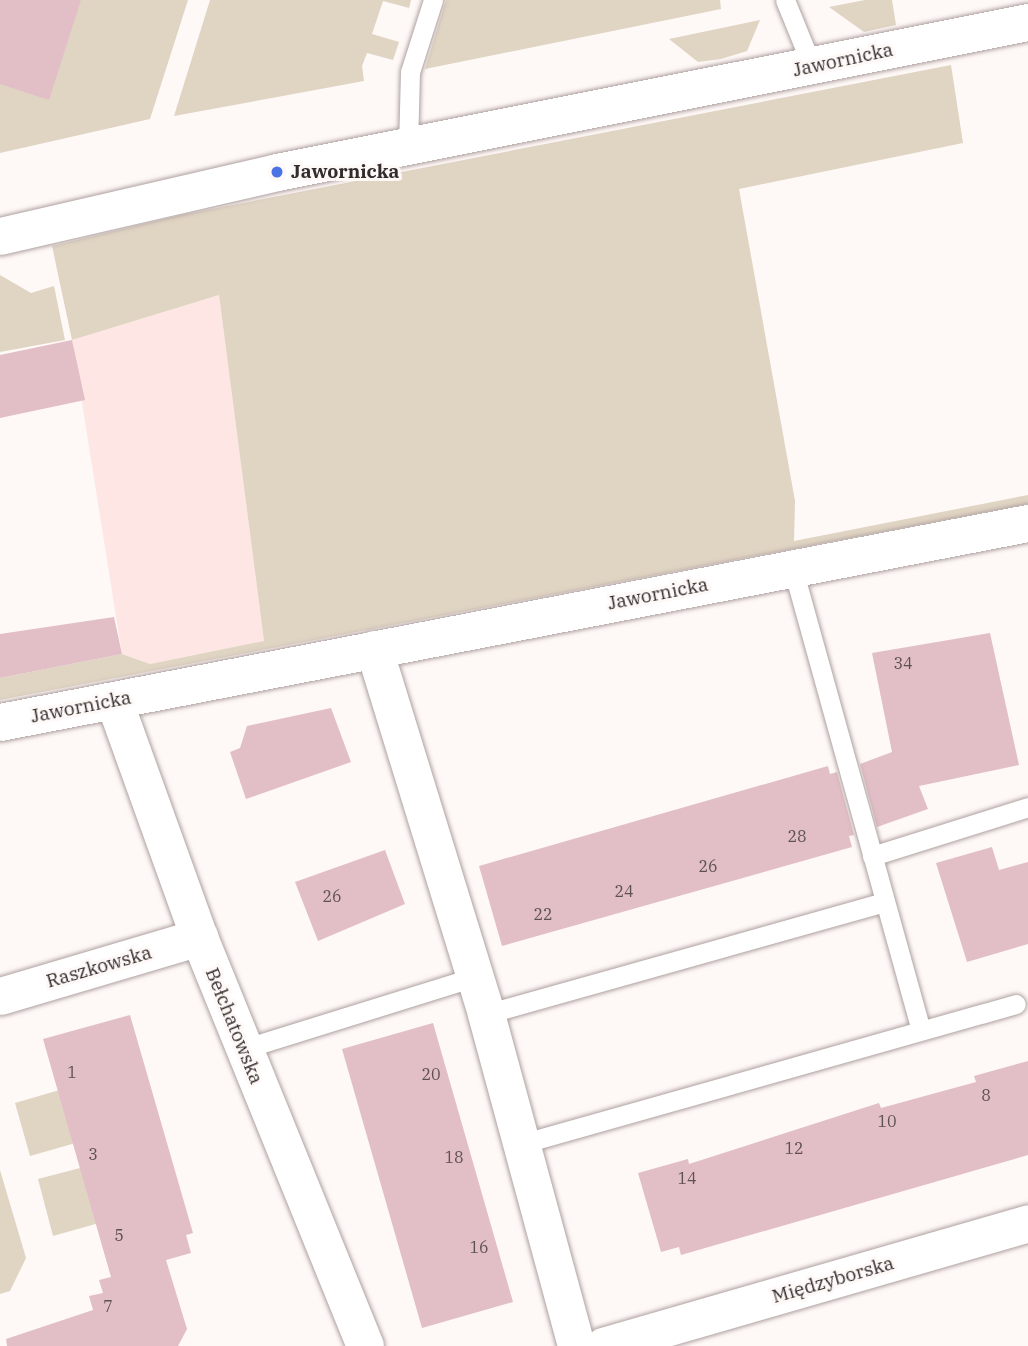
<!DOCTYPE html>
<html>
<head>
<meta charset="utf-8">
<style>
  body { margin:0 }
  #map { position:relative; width:1028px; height:1346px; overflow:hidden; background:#fef8f7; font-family:"IBM Plex Serif",serif }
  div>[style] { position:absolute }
  .built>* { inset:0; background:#fde6e3 }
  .green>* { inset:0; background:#e0d4c3 }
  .building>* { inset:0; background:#e2bfc6 }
  .roads { filter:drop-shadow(0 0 2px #aea19f) drop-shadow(0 0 2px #aea19f) }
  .lane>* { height:19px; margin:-9.5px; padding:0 9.5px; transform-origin:9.5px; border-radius:9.5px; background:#fff }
  .street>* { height:37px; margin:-18.5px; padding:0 18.5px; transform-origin:18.5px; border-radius:18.5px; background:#fff }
  .dots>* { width:19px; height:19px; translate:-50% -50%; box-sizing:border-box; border:4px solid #fef8f7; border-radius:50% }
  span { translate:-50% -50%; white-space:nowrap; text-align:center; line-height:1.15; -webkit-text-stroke:6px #fef8f7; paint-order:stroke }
  .number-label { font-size:16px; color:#5e5152 }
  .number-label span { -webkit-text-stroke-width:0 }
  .street-label { font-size:19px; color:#322c2c }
  .poi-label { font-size:19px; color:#322c2c; font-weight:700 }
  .left { translate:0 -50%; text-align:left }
</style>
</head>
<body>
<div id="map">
  <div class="built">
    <i style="clip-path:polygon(219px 295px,264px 641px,150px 664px,122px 654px,72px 340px)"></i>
  </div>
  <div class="green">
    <i style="clip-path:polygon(81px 0,188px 0,150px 119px,0 153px,0 84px)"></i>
    <i style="clip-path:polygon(210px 0,411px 0,409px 8px,383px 1px,372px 34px,399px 42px,393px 60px,367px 53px,362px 66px,364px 81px,174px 116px)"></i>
    <i style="clip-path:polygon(446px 0,720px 0,721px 9px,425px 69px)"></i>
    <i style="clip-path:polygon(865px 0,892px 0,896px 25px,864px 32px,829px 7px)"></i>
    <i style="clip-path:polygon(760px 20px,747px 51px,721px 59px,698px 62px,669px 39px)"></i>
    <i style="clip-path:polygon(951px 65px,963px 143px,739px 189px,795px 501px,794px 541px,1028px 495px,1028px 504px,0 700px,0 678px,122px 654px,150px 664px,264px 641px,219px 295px,72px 340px,52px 246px,181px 215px)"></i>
    <i style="clip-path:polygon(0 275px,31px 293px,54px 286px,65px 340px,0 352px)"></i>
    <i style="clip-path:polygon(63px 1089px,79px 1142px,30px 1156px,15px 1103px)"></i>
    <i style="clip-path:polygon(84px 1167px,99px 1223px,53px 1236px,38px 1179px)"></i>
    <i style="clip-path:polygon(0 1170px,26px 1258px,10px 1291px,0 1294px)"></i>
  </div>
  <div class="building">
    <i style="clip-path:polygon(0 0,81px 0,49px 100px,0 84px)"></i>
    <i style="clip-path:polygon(72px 340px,85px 400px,0 418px,0 355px)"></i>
    <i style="clip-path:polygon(114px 617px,122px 654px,0 678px,0 634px)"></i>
    <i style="clip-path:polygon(990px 633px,1019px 765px,919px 786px,928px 809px,877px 827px,860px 764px,892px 752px,872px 653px)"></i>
    <i style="clip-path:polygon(331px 708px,351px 762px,246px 799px,230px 752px,240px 748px,247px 726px)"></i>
    <i style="clip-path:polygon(828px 766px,830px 774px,837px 772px,854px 835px,849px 836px,852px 847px,502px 946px,479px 866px)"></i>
    <i style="clip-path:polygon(992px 847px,999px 870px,1028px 862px,1028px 944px,967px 962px,936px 863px)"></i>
    <i style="clip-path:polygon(385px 850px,405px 904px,318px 941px,295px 882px)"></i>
    <i style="clip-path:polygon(130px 1015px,193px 1233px,186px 1235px,191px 1253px,166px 1260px,187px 1329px,178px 1346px,7px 1346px,6px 1339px,93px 1310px,89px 1296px,103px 1293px,99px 1280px,111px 1277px,43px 1039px)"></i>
    <i style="clip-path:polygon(433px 1023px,513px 1302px,422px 1328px,342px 1049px)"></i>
    <i style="clip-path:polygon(1028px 1061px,1028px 1155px,681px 1255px,679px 1247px,661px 1252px,638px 1173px,688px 1159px,689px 1164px,879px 1103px,881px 1108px,976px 1082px,974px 1076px)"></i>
  </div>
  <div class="roads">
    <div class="lane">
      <i style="left:785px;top:0;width:71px;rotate:67.8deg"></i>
      <i style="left:408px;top:148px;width:76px;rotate:-88.5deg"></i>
      <i style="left:410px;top:72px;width:76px;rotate:-72.3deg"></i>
      <i style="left:793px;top:569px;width:478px;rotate:74.5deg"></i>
      <i style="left:872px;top:856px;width:164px;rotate:-17.4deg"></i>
      <i style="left:486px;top:1014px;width:413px;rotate:-15.7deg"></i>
      <i style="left:243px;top:1049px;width:242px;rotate:-17.3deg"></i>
      <i style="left:521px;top:1144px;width:514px;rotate:-15.79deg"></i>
    </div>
    <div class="street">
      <i style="left:0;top:236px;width:284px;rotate:-13deg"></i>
      <i style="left:277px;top:172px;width:766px;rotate:-11.3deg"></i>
      <i style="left:374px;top:649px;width:382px;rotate:72.9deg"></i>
      <i style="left:486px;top:1014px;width:344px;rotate:74.8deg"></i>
      <i style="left:114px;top:701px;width:251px;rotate:70.2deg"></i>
      <i style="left:199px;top:937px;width:441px;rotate:67.9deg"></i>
      <i style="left:0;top:722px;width:1047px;rotate:-10.96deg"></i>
      <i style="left:0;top:996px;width:208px;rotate:-16.5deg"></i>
      <i style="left:603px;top:1346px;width:442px;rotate:-16.1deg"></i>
    </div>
  </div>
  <div class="dots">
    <i style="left:277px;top:172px;background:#4b73e6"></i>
  </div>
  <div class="number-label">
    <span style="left:903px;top:663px">34</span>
    <span style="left:797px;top:836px">28</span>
    <span style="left:708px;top:866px">26</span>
    <span style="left:624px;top:891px">24</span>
    <span style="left:332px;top:896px">26</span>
    <span style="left:543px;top:914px">22</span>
    <span style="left:72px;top:1072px">1</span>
    <span style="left:431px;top:1074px">20</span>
    <span style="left:986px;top:1095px">8</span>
    <span style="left:887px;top:1121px">10</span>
    <span style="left:794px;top:1148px">12</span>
    <span style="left:93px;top:1154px">3</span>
    <span style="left:454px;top:1157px">18</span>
    <span style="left:687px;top:1178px">14</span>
    <span style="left:119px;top:1235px">5</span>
    <span style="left:479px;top:1247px">16</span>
    <span style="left:108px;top:1306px">7</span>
  </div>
  <div class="street-label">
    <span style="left:843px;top:60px;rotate:-12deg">Jawornicka</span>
    <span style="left:658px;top:594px;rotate:-11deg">Jawornicka</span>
    <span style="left:81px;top:707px;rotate:-11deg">Jawornicka</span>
    <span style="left:99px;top:967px;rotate:-16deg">Raszkowska</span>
    <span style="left:234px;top:1026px;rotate:68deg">Bełchatowska</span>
    <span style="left:833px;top:1280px;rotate:-16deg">Międzyborska</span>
  </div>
  <div class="poi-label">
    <span class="left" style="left:291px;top:172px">Jawornicka</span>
  </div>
</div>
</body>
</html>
